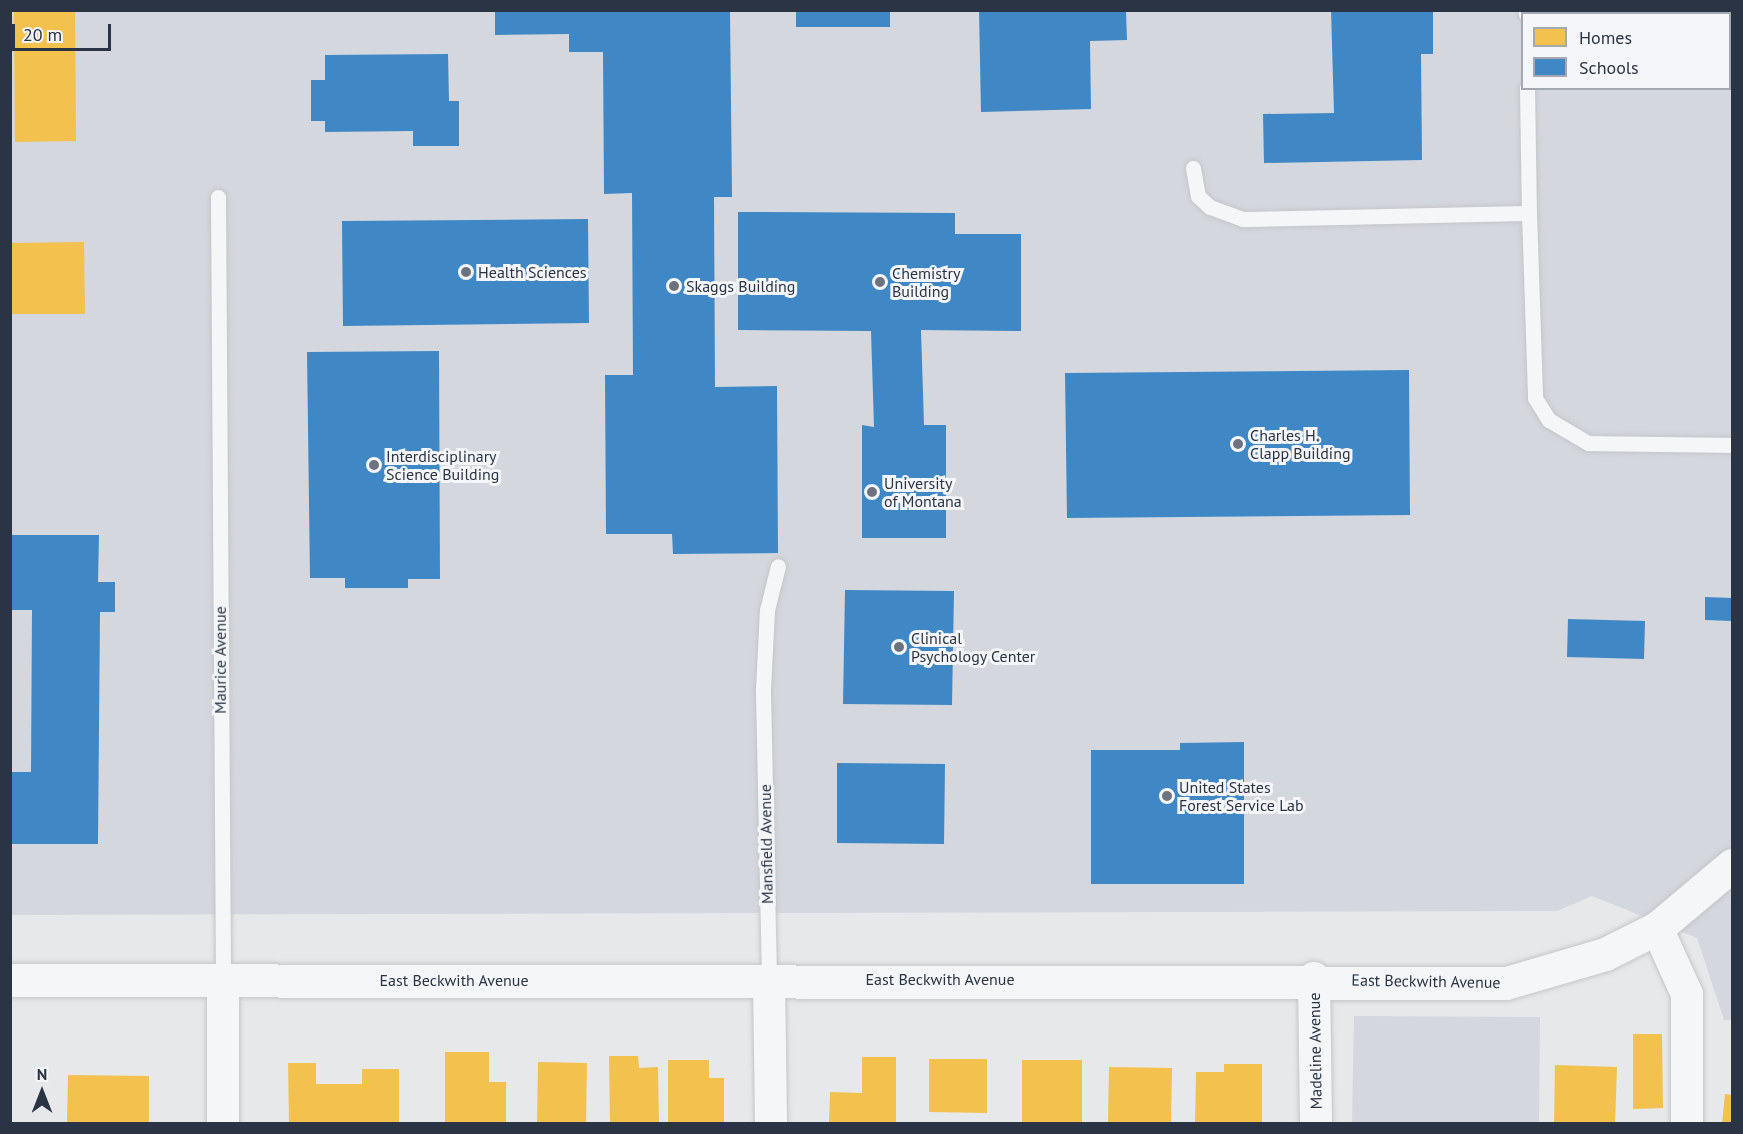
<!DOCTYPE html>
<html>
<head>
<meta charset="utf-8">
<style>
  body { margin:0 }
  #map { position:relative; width:1743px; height:1134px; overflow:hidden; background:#e6e8ea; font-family:"PT Sans",sans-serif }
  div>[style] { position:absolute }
  .built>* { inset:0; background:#d4d7dd }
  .homes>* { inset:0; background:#f2c14e }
  .schools>* { inset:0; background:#3f88c5 }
  .roads { filter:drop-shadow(0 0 2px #c4c6c8) drop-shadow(0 0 2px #c4c6c8) }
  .service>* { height:15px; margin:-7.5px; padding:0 7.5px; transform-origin:7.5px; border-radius:7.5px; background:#f5f6f7 }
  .minor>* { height:32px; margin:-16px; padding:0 16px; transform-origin:16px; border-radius:16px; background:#f5f6f7 }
  .tertiary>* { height:33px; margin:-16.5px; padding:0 16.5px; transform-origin:16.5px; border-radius:16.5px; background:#f5f6f7 }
  .dots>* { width:16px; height:16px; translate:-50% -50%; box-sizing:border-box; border:3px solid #f4f6f9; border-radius:50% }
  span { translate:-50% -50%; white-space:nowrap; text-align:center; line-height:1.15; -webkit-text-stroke:6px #f4f6f9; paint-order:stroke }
  .poi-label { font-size:16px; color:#2b3445 }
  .left { translate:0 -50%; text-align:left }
  .street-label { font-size:16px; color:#2b3445 }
  .frame { position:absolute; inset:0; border:12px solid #2b3445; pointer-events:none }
  .legend { position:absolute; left:1521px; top:12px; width:210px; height:78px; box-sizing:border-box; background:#f4f6f9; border:2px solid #a4a8b1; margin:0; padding:8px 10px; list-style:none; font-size:18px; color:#2b3445 }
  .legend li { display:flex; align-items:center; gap:12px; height:30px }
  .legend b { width:30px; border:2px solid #a4a8b1 }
  .north { position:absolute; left:12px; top:1062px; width:60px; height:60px; -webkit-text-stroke:4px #f4f6f9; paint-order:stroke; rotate:0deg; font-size:16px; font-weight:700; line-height:24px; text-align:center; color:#2b3445 }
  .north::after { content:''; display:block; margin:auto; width:21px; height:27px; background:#2b3445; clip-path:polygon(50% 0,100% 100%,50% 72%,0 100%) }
  .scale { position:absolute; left:12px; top:24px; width:99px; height:27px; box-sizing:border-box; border:3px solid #2b3445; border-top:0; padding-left:8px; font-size:18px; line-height:21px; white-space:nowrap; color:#2b3445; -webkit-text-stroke:4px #f4f6f9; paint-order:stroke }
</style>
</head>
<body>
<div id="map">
  <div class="built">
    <i style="clip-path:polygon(evenodd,10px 11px,1732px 11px,1732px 1020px,1724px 1020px,1697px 938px,1592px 896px,1557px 911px,11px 915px,10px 11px,1522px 14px,1730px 14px,1730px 88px,1522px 88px,1522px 14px)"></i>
    <i style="clip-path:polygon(1354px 1016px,1540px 1017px,1539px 1123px,1352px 1123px)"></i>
  </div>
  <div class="homes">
    <i style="clip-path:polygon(14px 10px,75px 10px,76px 141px,15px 142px)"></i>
    <i style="clip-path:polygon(84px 242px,85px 314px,10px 314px,10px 243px)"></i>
    <i style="clip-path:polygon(1633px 1034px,1662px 1034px,1663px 1108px,1633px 1109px)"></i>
    <i style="clip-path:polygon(445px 1052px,489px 1052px,489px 1082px,506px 1082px,506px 1124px,445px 1124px)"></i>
    <i style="clip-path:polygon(609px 1056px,638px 1056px,639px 1068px,658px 1067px,659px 1124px,610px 1124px)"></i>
    <i style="clip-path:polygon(862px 1057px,896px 1057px,896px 1123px,829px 1124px,830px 1092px,862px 1093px)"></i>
    <i style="clip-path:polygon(929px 1059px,987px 1059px,987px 1113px,929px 1112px)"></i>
    <i style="clip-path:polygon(668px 1060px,709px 1060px,709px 1078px,724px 1078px,724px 1124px,668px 1124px)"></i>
    <i style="clip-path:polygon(1022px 1060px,1082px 1060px,1082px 1124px,1022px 1124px)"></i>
    <i style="clip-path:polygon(538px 1062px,587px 1063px,586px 1124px,537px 1124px)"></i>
    <i style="clip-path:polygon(288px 1063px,316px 1063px,316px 1084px,362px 1084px,362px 1069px,399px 1069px,399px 1123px,289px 1124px)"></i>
    <i style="clip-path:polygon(1224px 1064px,1262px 1064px,1262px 1124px,1195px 1124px,1196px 1072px,1224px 1072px)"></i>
    <i style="clip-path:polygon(1555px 1065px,1617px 1067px,1615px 1124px,1554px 1124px)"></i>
    <i style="clip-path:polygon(1109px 1067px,1172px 1068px,1171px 1123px,1108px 1122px)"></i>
    <i style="clip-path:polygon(68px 1075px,149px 1076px,149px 1124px,67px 1122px)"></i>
    <i style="clip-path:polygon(1725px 1094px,1732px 1095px,1732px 1124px,1722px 1124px)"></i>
  </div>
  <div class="schools">
    <i style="clip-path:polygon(495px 10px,730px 10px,732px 197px,714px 197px,715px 387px,777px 386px,778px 553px,673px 554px,672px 534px,606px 534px,605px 375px,633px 375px,632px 193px,604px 194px,603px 52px,569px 52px,569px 34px,495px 35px)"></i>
    <i style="clip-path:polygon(796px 10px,890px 10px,890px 27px,796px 27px)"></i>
    <i style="clip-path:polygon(979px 10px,1126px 10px,1127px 40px,1090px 41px,1091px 109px,981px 112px)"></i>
    <i style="clip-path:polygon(1331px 10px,1433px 10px,1433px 54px,1421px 54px,1422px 160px,1264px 163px,1263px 114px,1334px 113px)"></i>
    <i style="clip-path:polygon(448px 54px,449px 101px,459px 101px,459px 146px,413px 146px,413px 131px,325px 132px,325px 121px,311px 121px,311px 80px,325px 80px,325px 55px)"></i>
    <i style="clip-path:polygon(738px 212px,955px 213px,955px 234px,1021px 234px,1021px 331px,921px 330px,924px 425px,946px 425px,946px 538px,862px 538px,862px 425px,874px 427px,871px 331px,738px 330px)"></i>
    <i style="clip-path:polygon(588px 219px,589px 323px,343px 326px,342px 221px)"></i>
    <i style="clip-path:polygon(439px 351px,440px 579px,408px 579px,408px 588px,345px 588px,345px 578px,310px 578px,307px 352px)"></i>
    <i style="clip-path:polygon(1409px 370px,1410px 515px,1067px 518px,1065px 373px)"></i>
    <i style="clip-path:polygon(10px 535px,99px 535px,98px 582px,115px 582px,115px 612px,100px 612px,98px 844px,10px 844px,10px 772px,31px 772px,32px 610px,10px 610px)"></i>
    <i style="clip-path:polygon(845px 590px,954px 591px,952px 705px,843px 704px)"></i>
    <i style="clip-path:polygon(1705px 597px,1732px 598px,1732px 621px,1705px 620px)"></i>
    <i style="clip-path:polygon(1568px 619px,1645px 621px,1644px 659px,1567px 657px)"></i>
    <i style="clip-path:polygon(1244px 742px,1244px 884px,1091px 884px,1091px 750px,1180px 750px,1180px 743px)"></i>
    <i style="clip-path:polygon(837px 763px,945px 764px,944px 844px,837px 843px)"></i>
  </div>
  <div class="roads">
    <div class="service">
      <i style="left:1526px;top:10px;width:4px;rotate:90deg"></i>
      <i style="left:1527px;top:88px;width:125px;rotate:89.1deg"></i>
      <i style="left:1193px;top:168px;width:28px;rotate:80deg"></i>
      <i style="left:1198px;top:196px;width:16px;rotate:43deg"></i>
      <i style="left:1210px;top:207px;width:35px;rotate:20deg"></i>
      <i style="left:1243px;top:219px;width:286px;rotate:-1.2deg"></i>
      <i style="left:1529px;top:213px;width:185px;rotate:88.1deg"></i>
      <i style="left:1535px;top:398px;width:26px;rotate:58deg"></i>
      <i style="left:1549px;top:420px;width:45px;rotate:30.5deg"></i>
      <i style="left:1588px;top:443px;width:144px;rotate:0.8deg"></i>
      <i style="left:218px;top:197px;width:783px;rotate:89.63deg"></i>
      <i style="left:769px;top:979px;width:290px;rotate:-91.2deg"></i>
      <i style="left:763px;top:689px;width:79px;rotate:-87.1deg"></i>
      <i style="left:767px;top:610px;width:45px;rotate:-76deg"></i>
    </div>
    <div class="minor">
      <i style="left:1657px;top:928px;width:72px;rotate:65.6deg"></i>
      <i style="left:1687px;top:994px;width:130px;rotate:90deg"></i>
      <i style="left:1314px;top:978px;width:146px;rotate:89.2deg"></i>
      <i style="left:769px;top:979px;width:145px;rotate:89.2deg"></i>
      <i style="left:223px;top:1124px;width:144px;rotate:-90deg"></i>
    </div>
    <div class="tertiary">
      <i style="left:10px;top:980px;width:1496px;rotate:0.11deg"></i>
      <i style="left:1506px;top:983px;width:103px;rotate:-16.3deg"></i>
      <i style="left:1605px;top:954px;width:58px;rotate:-26.6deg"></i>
      <i style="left:1657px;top:928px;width:98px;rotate:-40deg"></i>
    </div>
  </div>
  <div class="dots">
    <i style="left:466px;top:272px;background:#6c737f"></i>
    <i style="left:880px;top:282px;background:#6c737f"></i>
    <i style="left:674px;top:286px;background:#6c737f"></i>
    <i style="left:1238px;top:444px;background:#6c737f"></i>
    <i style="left:374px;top:465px;background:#6c737f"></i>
    <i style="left:872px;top:492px;background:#6c737f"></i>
    <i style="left:899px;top:647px;background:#6c737f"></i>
    <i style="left:1167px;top:796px;background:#6c737f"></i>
  </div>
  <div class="poi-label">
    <span class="left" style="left:478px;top:272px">Health Sciences</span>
    <span class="left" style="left:892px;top:282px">Chemistry<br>Building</span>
    <span class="left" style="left:686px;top:286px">Skaggs Building</span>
    <span class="left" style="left:1250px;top:444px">Charles H.<br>Clapp Building</span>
    <span class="left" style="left:386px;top:465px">Interdisciplinary<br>Science Building</span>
    <span class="left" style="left:884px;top:492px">University<br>of Montana</span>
    <span class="left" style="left:911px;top:647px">Clinical<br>Psychology Center</span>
    <span class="left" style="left:1179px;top:796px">United States<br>Forest Service Lab</span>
  </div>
  <div class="street-label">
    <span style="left:220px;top:660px;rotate:-90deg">Maurice Avenue</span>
    <span style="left:766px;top:844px;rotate:-91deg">Mansfield Avenue</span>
    <span style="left:940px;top:979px">East Beckwith Avenue</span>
    <span style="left:454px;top:980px">East Beckwith Avenue</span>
    <span style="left:1426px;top:981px;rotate:1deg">East Beckwith Avenue</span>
    <span style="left:1315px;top:1051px;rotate:-91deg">Madeline Avenue</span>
  </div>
  <div class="frame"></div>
  <ul class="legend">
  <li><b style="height:16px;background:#f2c14e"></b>Homes</li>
  <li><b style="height:16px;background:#3f88c5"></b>Schools</li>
  </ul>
  <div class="north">N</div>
  <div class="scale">20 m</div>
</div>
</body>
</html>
